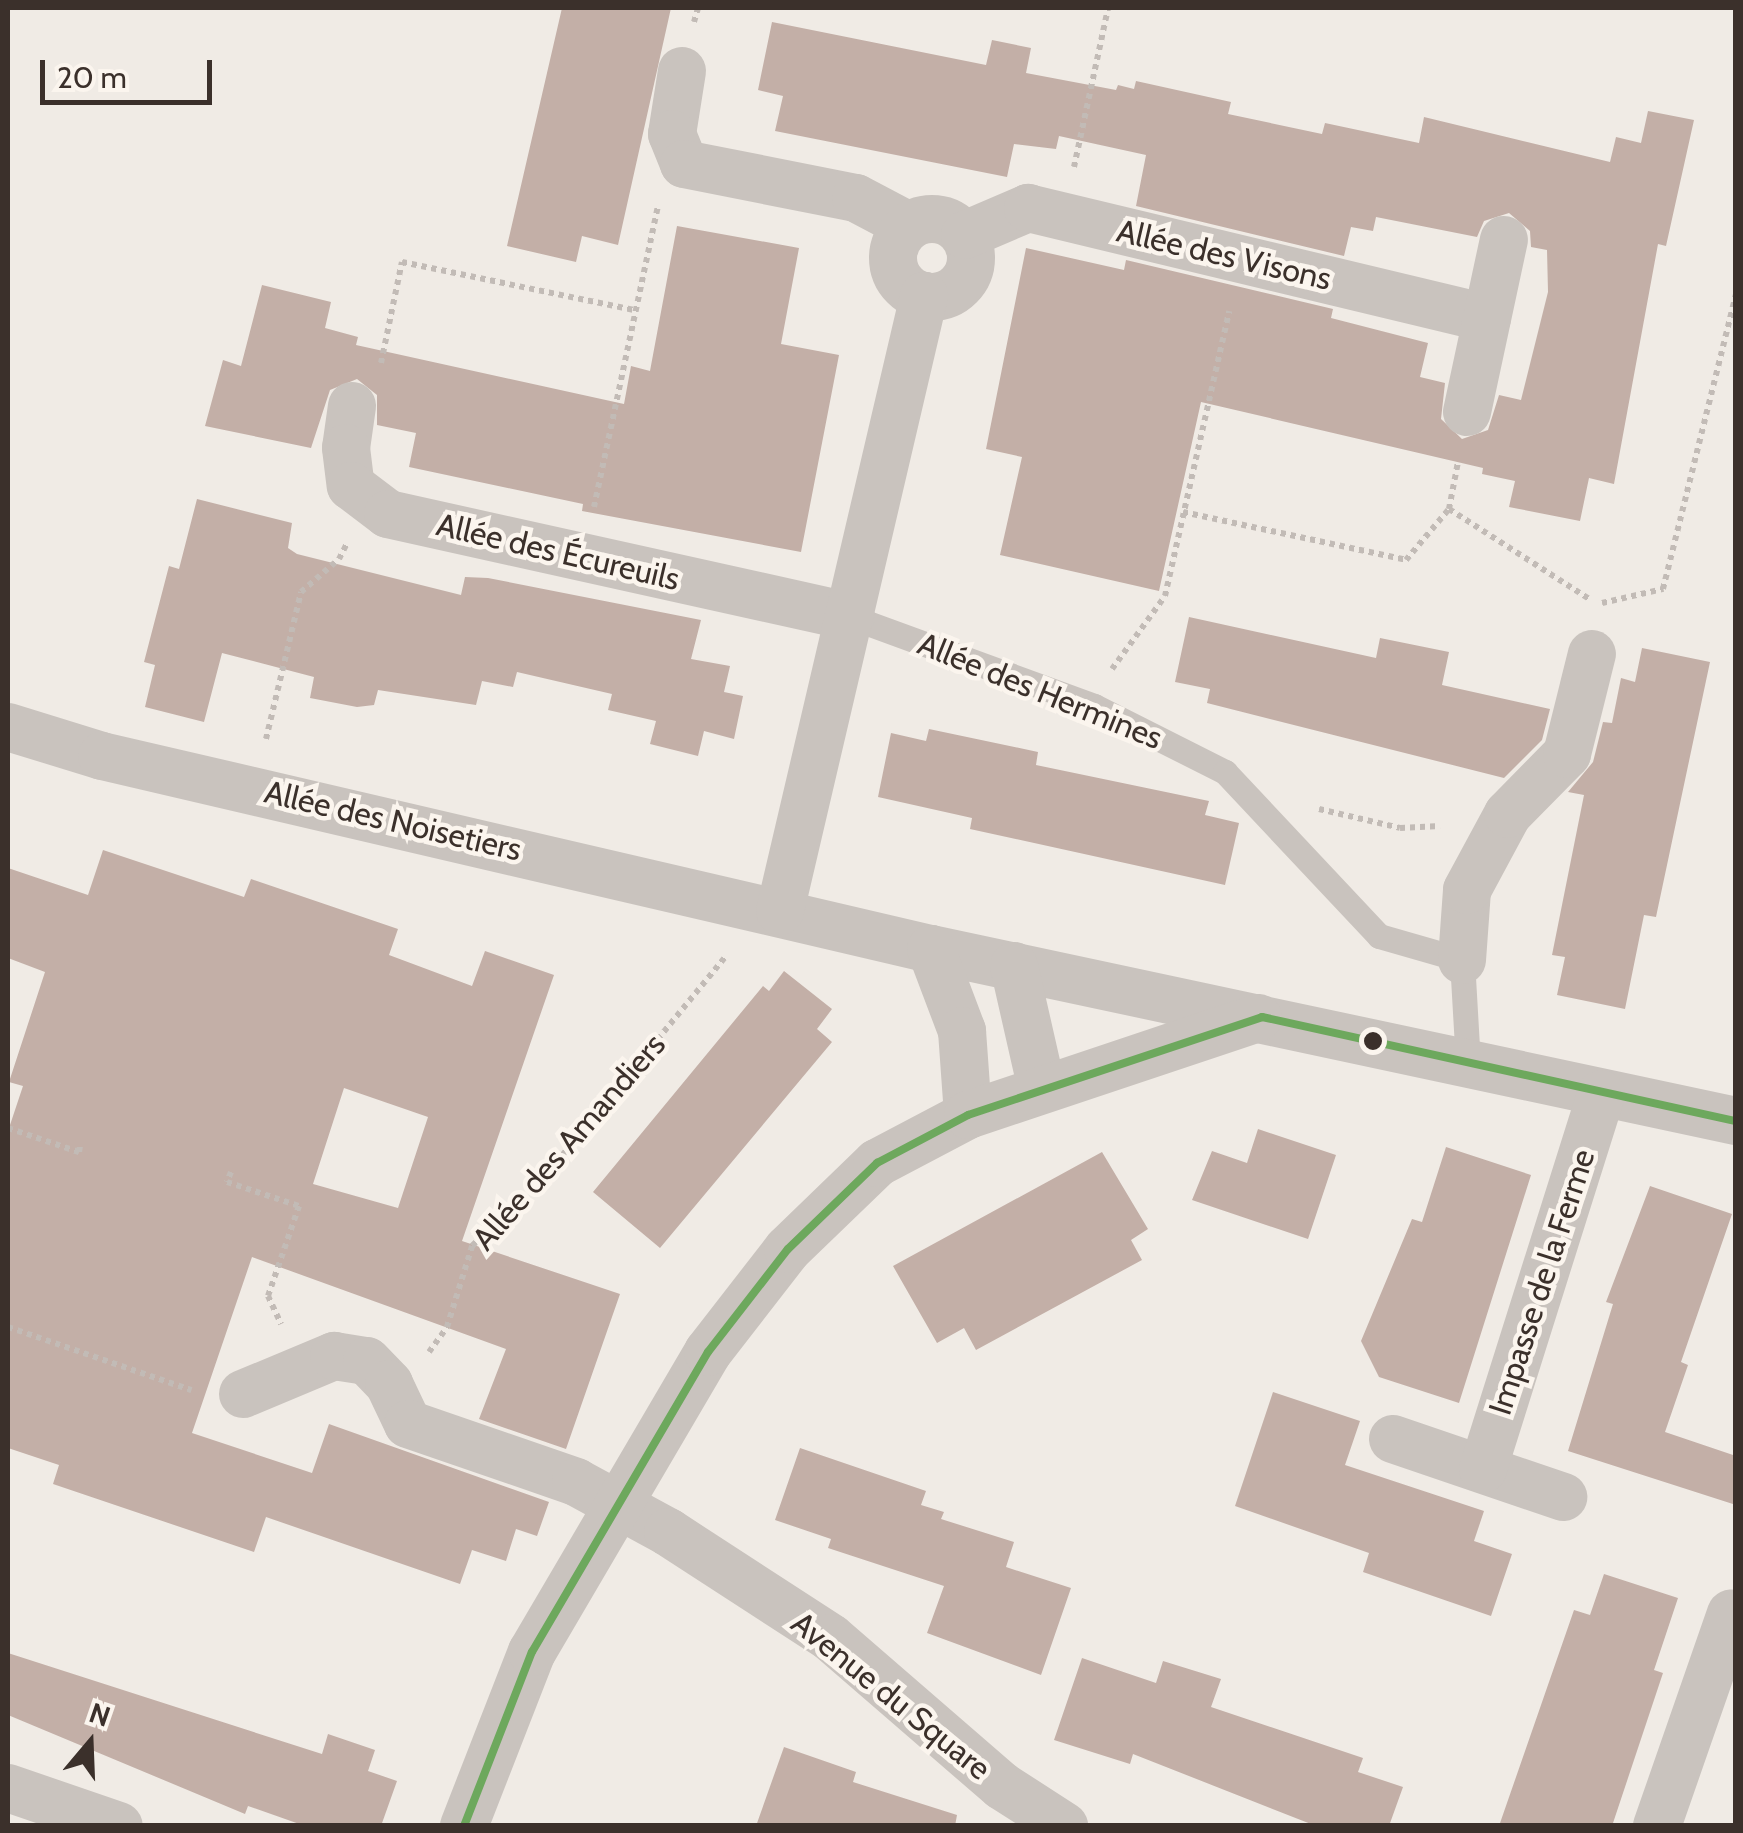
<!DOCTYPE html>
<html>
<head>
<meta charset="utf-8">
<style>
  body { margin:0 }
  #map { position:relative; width:1743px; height:1833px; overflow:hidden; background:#f0ebe5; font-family:Cabin,sans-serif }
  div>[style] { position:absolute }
  .building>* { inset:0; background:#c3afa7 }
  .path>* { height:6px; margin-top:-3px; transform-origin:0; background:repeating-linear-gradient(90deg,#c2bbb6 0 5px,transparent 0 10px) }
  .lane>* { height:25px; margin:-12.5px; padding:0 12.5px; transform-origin:12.5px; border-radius:12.5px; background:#c9c3be }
  .street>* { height:48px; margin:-24px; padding:0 24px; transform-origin:24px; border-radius:24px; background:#c9c3be }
  .street>.ring { margin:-24px; padding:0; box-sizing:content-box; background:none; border:48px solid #c9c3be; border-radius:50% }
  .bus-1>* { height:8px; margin:-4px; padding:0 4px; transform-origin:4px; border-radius:4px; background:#6da85d }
  .dots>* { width:28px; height:28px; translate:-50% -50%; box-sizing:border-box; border:5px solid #fbf5ee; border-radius:50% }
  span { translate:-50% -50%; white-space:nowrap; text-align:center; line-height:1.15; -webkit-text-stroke:9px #fbf5ee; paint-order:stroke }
  .street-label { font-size:32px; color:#3b302b }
  .frame { position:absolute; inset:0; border:10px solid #3b302b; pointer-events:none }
  .north { position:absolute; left:40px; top:1693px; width:100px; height:100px; -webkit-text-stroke:8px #fbf5ee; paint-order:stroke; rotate:19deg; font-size:28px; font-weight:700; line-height:40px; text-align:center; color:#3b302b }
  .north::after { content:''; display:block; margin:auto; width:35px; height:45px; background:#3b302b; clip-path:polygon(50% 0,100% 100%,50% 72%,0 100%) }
  .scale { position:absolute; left:40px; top:60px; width:172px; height:45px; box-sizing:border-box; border:5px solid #3b302b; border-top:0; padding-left:12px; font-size:30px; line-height:35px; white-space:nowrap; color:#3b302b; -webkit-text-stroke:8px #fbf5ee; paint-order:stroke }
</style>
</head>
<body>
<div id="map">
  <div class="building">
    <i style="clip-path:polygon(562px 8px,671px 8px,618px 245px,582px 236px,576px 262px,507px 246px)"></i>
    <i style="clip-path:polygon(772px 22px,986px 65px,992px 40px,1031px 48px,1026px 73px,1116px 90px,1118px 85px,1134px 89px,1136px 81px,1231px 102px,1228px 114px,1322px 134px,1325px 123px,1419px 143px,1424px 117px,1610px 162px,1616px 137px,1641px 143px,1648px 111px,1694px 120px,1666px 246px,1658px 244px,1614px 484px,1589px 478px,1580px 521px,1509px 507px,1515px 481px,1482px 474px,1483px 468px,1201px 402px,1159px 591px,1000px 555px,1022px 457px,986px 449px,1026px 248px,1124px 270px,1126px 260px,1333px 309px,1331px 318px,1428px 343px,1420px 377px,1445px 383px,1441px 419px,1462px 439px,1488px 430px,1499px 395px,1521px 400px,1548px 292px,1547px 250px,1531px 247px,1530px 231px,1509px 213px,1484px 221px,1477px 237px,1376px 217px,1373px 231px,1351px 227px,1344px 256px,1136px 206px,1146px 155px,1059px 136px,1056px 149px,1014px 144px,1007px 177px,775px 131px,783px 96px,758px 90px)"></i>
    <i style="clip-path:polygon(677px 226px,799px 248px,781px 344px,839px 355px,801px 552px,582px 511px,583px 504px,409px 467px,416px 433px,377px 425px,377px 395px,357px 379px,330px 390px,311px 448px,205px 426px,223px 360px,241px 366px,262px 285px,331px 302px,325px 328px,358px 337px,356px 345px,624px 404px,631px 366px,650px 371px)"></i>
    <i style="clip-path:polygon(197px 499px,292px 523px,288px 548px,297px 554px,461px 595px,465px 577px,488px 578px,701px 620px,691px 659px,730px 666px,724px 692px,743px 696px,734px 739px,704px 731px,698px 756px,650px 744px,656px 721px,608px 710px,612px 694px,517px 672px,513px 687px,482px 681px,476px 705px,378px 690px,374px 705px,357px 707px,310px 698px,314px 677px,222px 653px,204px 722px,145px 707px,155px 665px,144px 662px,169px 566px,179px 569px)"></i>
    <i style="clip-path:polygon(1189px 617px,1376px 658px,1380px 638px,1449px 652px,1442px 685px,1550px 709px,1542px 740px,1504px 778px,1207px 703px,1210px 689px,1175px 682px)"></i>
    <i style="clip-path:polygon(1642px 648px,1710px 662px,1656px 917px,1644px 915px,1625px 1009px,1557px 995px,1565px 957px,1552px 955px,1584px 795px,1568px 792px,1593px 762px,1603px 722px,1612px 723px,1621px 678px,1635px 682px)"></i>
    <i style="clip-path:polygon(929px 729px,1038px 752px,1036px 765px,1209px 801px,1205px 815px,1239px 823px,1225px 885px,970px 829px,972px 818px,878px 797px,891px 733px,926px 741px)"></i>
    <i style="clip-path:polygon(evenodd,103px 850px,244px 897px,251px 879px,398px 929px,389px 955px,472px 986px,485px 951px,554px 975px,462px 1241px,620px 1294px,566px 1449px,479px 1419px,506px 1349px,252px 1257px,192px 1433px,312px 1473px,329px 1424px,549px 1502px,537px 1536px,516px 1529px,506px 1561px,472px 1550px,460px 1584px,266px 1517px,254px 1552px,53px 1484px,59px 1465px,8px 1448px,8px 1131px,23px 1086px,9px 1082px,45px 972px,8px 958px,8px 868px,88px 895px,103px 850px,344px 1088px,428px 1117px,398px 1208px,313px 1184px,344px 1088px)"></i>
    <i style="clip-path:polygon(784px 971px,832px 1009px,817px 1029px,832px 1042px,660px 1248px,593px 1192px,763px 986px,769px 991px)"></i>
    <i style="clip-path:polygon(1258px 1129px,1336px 1155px,1308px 1239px,1192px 1200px,1212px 1151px,1247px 1163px)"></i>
    <i style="clip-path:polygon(1446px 1147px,1531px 1175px,1459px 1403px,1379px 1377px,1361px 1341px,1412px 1219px,1422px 1222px)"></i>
    <i style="clip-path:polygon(1102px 1152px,1148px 1229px,1131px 1240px,1142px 1260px,976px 1350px,964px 1328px,937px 1343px,893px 1266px)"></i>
    <i style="clip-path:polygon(1650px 1186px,1732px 1214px,1681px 1362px,1688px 1365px,1665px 1432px,1736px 1456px,1736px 1505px,1568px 1451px,1613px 1304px,1606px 1302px)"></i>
    <i style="clip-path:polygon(1273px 1392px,1360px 1421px,1345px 1465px,1484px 1511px,1474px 1541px,1512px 1554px,1491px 1616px,1363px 1572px,1369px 1553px,1235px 1506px)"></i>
    <i style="clip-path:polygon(800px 1448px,926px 1491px,921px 1505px,944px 1512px,941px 1519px,1014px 1542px,1006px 1567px,1071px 1588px,1041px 1675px,927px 1633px,944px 1586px,828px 1548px,831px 1539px,775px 1520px)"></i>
    <i style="clip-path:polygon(1604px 1574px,1678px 1598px,1654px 1670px,1663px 1673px,1612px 1826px,1499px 1826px,1574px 1610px,1590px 1615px)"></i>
    <i style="clip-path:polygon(8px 1653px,322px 1754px,328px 1734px,375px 1750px,368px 1771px,397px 1781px,381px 1826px,305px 1826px,248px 1806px,245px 1814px,8px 1715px)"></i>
    <i style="clip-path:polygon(1082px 1658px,1156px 1683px,1163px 1661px,1221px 1679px,1211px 1707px,1363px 1758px,1358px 1772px,1403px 1787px,1389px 1826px,1316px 1826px,1133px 1754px,1130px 1764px,1054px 1740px)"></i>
    <i style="clip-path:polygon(784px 1747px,856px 1772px,853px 1782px,957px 1815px,955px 1826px,756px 1826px)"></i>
  </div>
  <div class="path">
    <i style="left:694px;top:22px;width:15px;rotate:-74deg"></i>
    <i style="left:1074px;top:167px;width:163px;rotate:-77.9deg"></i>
    <i style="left:381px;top:363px;width:103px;rotate:-78.3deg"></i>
    <i style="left:402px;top:262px;width:237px;rotate:11.7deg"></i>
    <i style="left:594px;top:507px;width:307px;rotate:-78deg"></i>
    <i style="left:1449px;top:509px;width:169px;rotate:32.7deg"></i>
    <i style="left:1183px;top:512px;width:228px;rotate:12.1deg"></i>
    <i style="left:1406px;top:560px;width:67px;rotate:-49.9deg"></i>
    <i style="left:1449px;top:509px;width:48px;rotate:-79.2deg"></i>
    <i style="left:1602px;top:603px;width:63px;rotate:-12.9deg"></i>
    <i style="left:1663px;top:589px;width:305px;rotate:-76.1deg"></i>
    <i style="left:1112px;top:669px;width:90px;rotate:-54deg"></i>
    <i style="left:1165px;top:596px;width:292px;rotate:-77.3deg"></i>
    <i style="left:266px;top:739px;width:151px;rotate:-76.6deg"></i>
    <i style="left:301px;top:592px;width:50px;rotate:-41deg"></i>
    <i style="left:339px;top:559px;width:16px;rotate:-63deg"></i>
    <i style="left:1319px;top:809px;width:83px;rotate:13.2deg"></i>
    <i style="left:1400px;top:828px;width:40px;rotate:-2.9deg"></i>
    <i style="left:8px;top:1128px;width:75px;rotate:18.7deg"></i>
    <i style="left:79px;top:1152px;width:6px;rotate:-81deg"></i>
    <i style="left:231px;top:1172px;width:11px;rotate:112deg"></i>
    <i style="left:227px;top:1182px;width:76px;rotate:18.4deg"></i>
    <i style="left:299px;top:1206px;width:95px;rotate:109deg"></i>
    <i style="left:268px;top:1296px;width:31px;rotate:65deg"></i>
    <i style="left:8px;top:1327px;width:194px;rotate:19deg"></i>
    <i style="left:429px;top:1352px;width:31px;rotate:-54deg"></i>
    <i style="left:447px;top:1327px;width:85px;rotate:-72.8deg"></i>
    <i style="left:472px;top:1246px;width:118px;rotate:-44.7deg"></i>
    <i style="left:556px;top:1163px;width:268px;rotate:-50.6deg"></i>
  </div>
  <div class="lane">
    <i style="left:851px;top:617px;width:259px;rotate:20.1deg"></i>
    <i style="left:1094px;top:706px;width:147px;rotate:26.7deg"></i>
    <i style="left:1225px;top:772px;width:225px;rotate:46.8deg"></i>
    <i style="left:1379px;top:936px;width:86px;rotate:16.1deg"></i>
    <i style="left:1462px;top:960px;width:104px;rotate:86.7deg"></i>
  </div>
  <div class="street">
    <i style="left:682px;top:71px;width:64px;rotate:99deg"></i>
    <i style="left:672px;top:134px;width:32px;rotate:68deg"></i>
    <i style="left:684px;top:164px;width:175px;rotate:11.2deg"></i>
    <i style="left:856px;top:198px;width:60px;rotate:27.8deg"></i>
    <i class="ring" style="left:893px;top:219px;width:30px;height:30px"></i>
    <i style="left:965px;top:235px;width:69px;rotate:-23.2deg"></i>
    <i style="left:1028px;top:208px;width:472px;rotate:13.5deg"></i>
    <i style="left:352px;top:406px;width:42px;rotate:98.1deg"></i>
    <i style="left:346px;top:448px;width:38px;rotate:83deg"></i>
    <i style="left:351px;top:486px;width:46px;rotate:37.1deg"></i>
    <i style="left:388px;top:514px;width:474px;rotate:12.5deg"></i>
    <i style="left:1467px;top:412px;width:176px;rotate:-77.9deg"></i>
    <i style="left:8px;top:727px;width:98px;rotate:17.1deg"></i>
    <i style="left:102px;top:756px;width:851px;rotate:13.11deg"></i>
    <i style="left:931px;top:949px;width:823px;rotate:12.06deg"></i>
    <i style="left:780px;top:911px;width:632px;rotate:-76.82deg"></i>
    <i style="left:931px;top:949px;width:88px;rotate:69.3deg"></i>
    <i style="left:962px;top:1031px;width:84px;rotate:85.9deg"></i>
    <i style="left:1462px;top:960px;width:70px;rotate:-85.9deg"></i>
    <i style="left:1467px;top:890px;width:86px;rotate:-61.7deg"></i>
    <i style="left:1508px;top:814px;width:84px;rotate:-45.5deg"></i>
    <i style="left:1567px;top:754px;width:103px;rotate:-76deg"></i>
    <i style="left:1014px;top:966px;width:126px;rotate:77.2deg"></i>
    <i style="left:243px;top:1394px;width:99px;rotate:-22.7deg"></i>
    <i style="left:334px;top:1356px;width:33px;rotate:9deg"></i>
    <i style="left:367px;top:1361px;width:32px;rotate:46deg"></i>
    <i style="left:389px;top:1384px;width:44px;rotate:64.6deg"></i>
    <i style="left:408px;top:1424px;width:178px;rotate:19deg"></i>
    <i style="left:576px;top:1482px;width:105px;rotate:28.5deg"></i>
    <i style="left:668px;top:1532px;width:194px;rotate:33deg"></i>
    <i style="left:831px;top:1638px;width:226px;rotate:40.9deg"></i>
    <i style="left:1002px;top:1786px;width:74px;rotate:32.8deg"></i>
    <i style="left:1393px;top:1439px;width:180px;rotate:18.8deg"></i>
    <i style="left:1483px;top:1469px;width:393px;rotate:-72.5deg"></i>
    <i style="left:8px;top:1788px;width:117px;rotate:18.9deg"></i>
    <i style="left:464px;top:1826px;width:187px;rotate:-68.7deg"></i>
    <i style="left:532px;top:1652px;width:348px;rotate:-59.6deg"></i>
    <i style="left:708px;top:1352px;width:130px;rotate:-52.2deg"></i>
    <i style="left:788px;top:1249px;width:124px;rotate:-44deg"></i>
    <i style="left:877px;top:1163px;width:103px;rotate:-27.8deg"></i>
    <i style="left:968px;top:1115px;width:306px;rotate:-18.5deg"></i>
    <i style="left:1657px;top:1826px;width:225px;rotate:-70.8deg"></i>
  </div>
  <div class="bus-1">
    <i style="left:464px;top:1826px;width:187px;rotate:-68.7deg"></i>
    <i style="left:532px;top:1652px;width:348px;rotate:-59.6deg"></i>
    <i style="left:708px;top:1352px;width:130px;rotate:-52.2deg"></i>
    <i style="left:788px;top:1249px;width:124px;rotate:-44deg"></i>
    <i style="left:877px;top:1163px;width:103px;rotate:-27.8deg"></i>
    <i style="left:968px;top:1115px;width:310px;rotate:-18.4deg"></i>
    <i style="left:1262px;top:1017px;width:485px;rotate:12.4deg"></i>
  </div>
  <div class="dots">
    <i style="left:1373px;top:1041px;background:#3b302b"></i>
  </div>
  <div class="street-label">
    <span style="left:1224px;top:255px;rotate:13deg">Allée des Visons</span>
    <span style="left:558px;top:552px;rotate:13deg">Allée des Écureuils</span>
    <span style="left:1040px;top:691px;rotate:22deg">Allée des Hermines</span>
    <span style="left:393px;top:821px;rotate:13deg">Allée des Noisetiers</span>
    <span style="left:569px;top:1142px;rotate:-49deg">Allée des Amandiers</span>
    <span style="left:1542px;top:1282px;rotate:-72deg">Impasse de la Ferme</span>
    <span style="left:891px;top:1696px;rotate:39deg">Avenue du Square</span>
  </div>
  <div class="frame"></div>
  <div class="north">N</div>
  <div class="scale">20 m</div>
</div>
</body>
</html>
